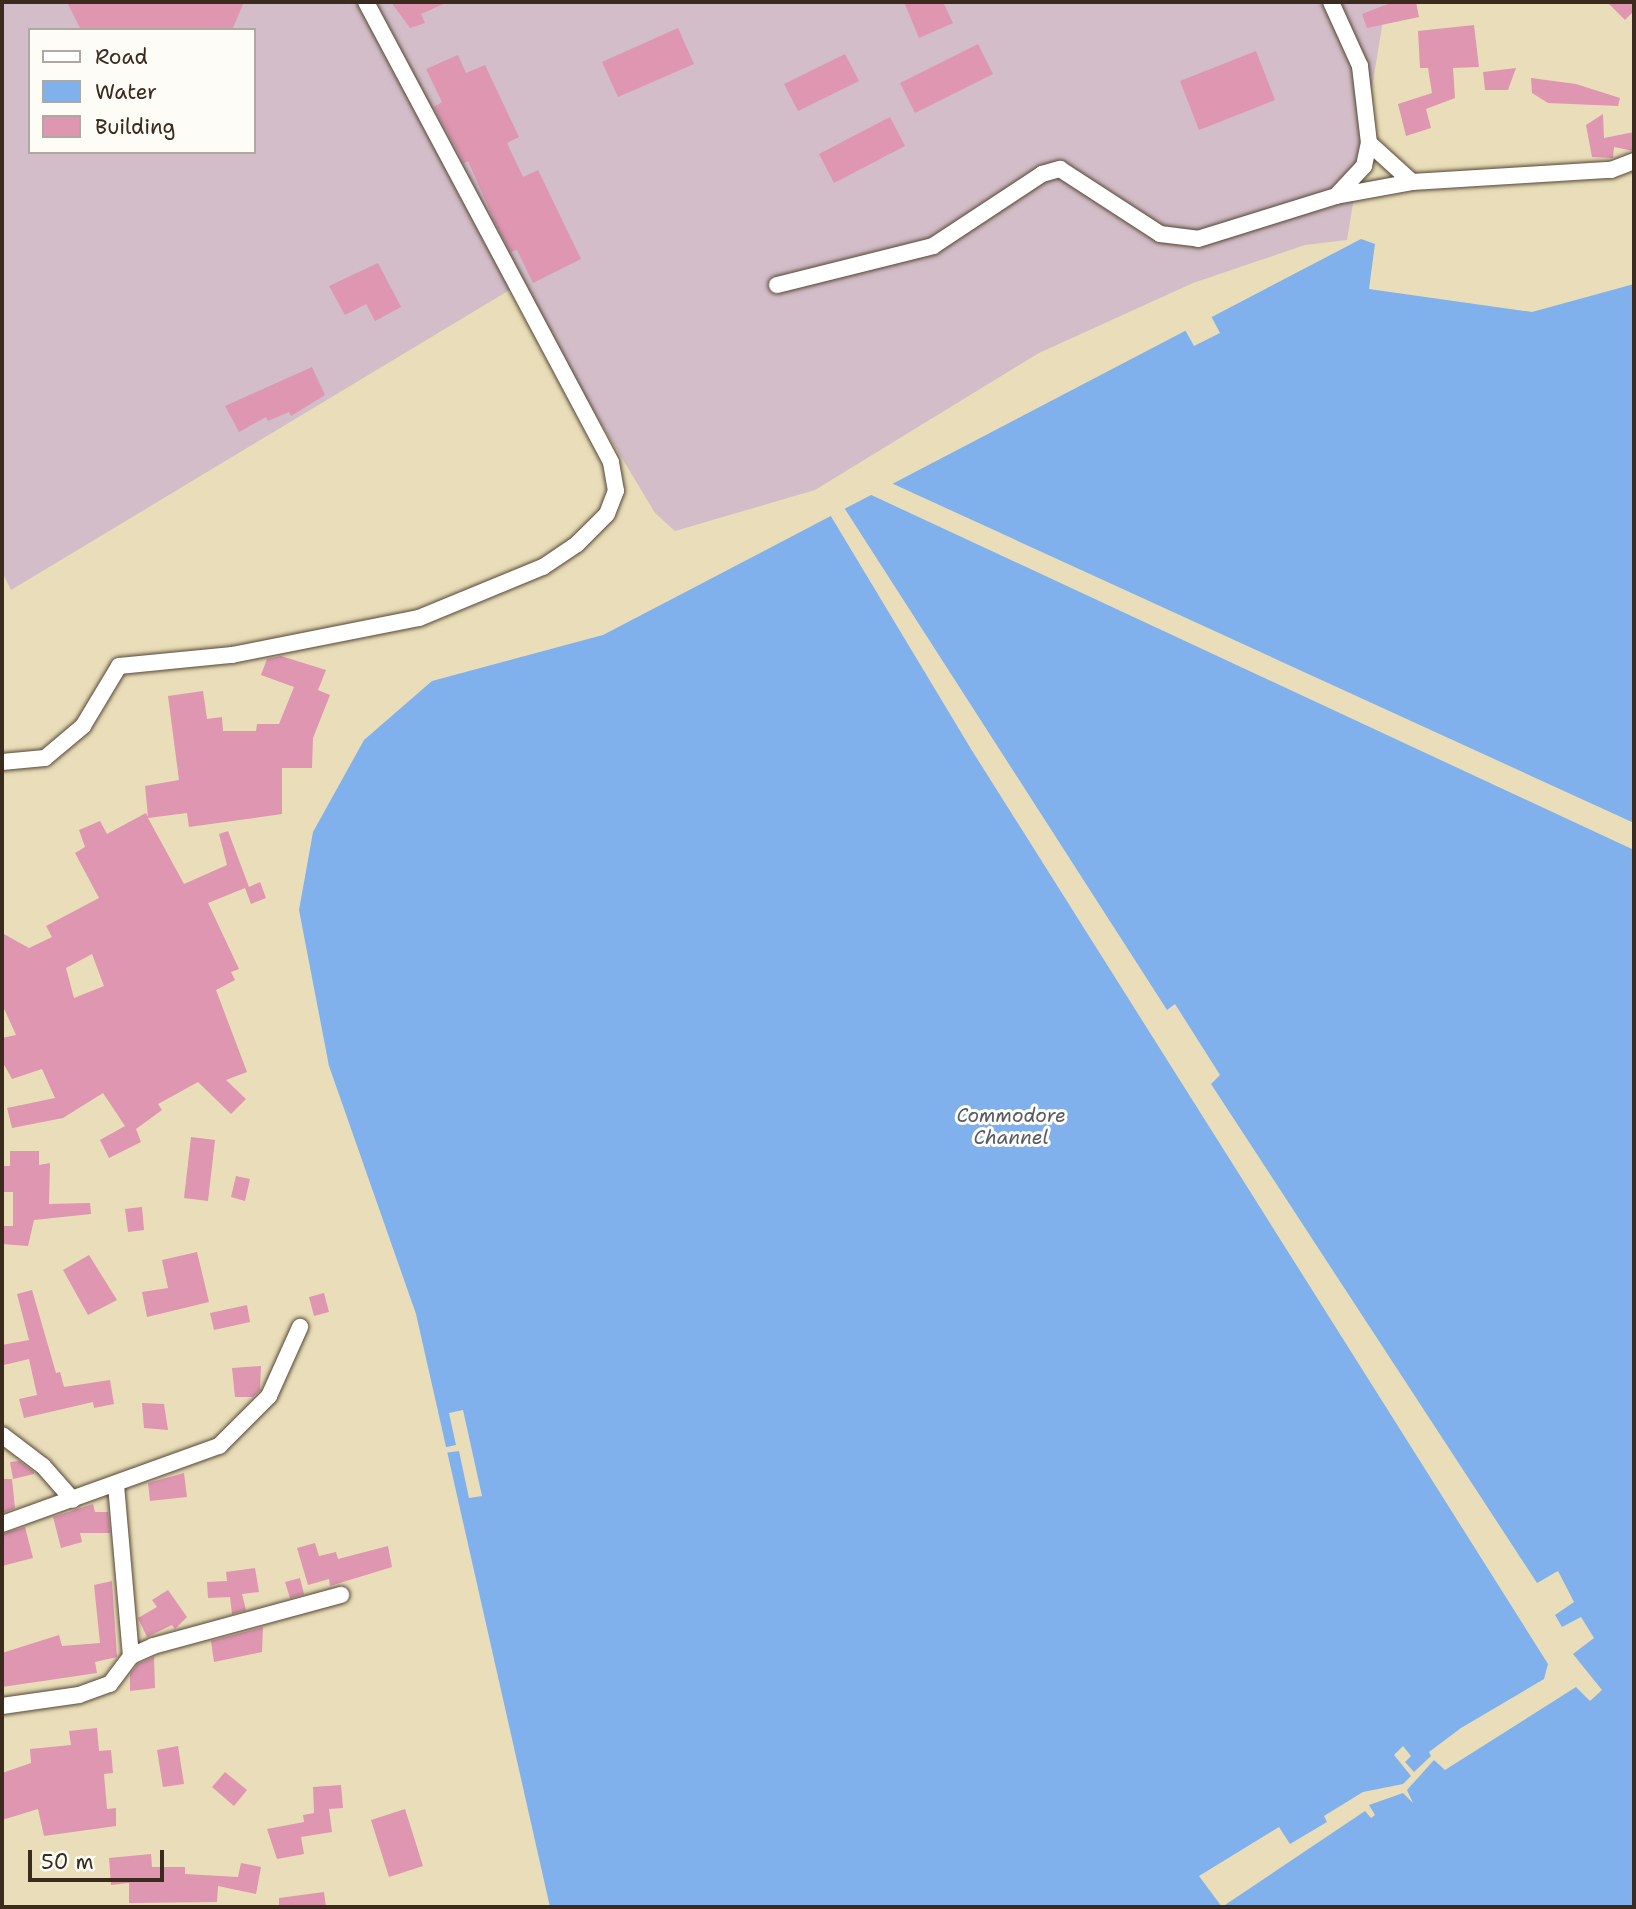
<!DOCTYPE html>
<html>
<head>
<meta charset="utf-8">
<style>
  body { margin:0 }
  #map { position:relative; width:1636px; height:1909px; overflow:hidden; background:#e9deb9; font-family:"Shantell Sans",sans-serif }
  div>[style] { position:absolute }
  .industrial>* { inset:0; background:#d2bdc8 }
  .water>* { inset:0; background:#81b1ec }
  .pier>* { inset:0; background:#e9deb9 }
  .building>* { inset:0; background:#de96b1 }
  .roads { filter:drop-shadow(0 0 2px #554535) drop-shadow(0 0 2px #554535) }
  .street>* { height:16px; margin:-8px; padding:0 8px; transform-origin:8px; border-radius:8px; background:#fff }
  span { translate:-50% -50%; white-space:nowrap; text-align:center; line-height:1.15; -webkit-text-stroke:6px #fdfcf7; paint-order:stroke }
  .water-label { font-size:19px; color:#545966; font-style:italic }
  .frame { position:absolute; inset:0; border:4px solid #3b2a1e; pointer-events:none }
  .legend { position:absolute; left:28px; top:28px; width:228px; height:126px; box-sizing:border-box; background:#fdfcf7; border:2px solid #afa8a0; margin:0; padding:9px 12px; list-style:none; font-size:21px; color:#3b2a1e }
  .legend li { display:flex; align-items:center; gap:14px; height:35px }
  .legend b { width:35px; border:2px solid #afa8a0 }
  .scale { position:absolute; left:28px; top:1850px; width:136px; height:32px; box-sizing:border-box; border:4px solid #3b2a1e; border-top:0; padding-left:9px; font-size:21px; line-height:24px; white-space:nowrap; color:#3b2a1e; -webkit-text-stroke:5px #fdfcf7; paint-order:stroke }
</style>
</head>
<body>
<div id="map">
  <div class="industrial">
    <i style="clip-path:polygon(evenodd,2px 2px,1386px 2px,1347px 240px,1305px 245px,1193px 283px,1039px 353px,815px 490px,675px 531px,655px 513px,518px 285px,11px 590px,2px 572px,2px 2px,30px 30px,254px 30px,254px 152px,30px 152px,30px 30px)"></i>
  </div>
  <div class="water">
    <i style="clip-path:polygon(1361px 239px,1375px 244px,1369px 289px,1532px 312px,1634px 284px,1634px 1907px,550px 1907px,416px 1314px,329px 1066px,299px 910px,313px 832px,364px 740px,432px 681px,603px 635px)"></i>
  </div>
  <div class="pier">
    <i style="clip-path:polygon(1210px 314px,1220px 333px,1194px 346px,1184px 328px)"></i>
    <i style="clip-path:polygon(889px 482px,1634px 823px,1634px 850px,867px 493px)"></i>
    <i style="clip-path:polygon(843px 506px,1167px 1010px,1175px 1004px,1220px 1075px,1211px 1084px,1537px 1583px,1558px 1571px,1574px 1602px,1555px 1615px,1562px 1627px,1581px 1617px,1594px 1638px,1573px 1654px,1602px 1690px,1590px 1701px,1576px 1687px,1445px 1770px,1434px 1760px,1407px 1790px,1413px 1803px,1403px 1793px,1369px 1805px,1375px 1815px,1371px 1818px,1365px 1811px,1222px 1907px,1199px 1876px,1279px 1827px,1290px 1844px,1327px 1822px,1324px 1816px,1363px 1792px,1403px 1784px,1411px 1776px,1394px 1755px,1403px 1746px,1411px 1756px,1405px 1762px,1414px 1772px,1431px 1756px,1429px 1752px,1461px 1728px,1544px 1679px,1548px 1664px,971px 749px,829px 513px)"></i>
    <i style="clip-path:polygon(463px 1410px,482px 1496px,469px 1498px,459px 1451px,444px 1453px,442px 1448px,456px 1445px,449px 1413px)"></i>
  </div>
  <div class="building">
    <i style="clip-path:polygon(67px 2px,244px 2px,232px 30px,81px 30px)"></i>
    <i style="clip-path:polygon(391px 2px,448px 2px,421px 14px,425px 23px,410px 28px)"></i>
    <i style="clip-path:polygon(904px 2px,943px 2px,953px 23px,919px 38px)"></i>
    <i style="clip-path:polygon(1393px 2px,1416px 2px,1419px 17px,1367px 28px,1362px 14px)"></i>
    <i style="clip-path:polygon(1607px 2px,1634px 2px,1634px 11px,1625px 20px)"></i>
    <i style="clip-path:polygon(1474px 25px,1479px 67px,1453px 68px,1455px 98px,1426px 109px,1431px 128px,1406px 136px,1398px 104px,1432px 93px,1428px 68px,1420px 68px,1418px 31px)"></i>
    <i style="clip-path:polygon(678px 28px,694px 64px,618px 97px,602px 62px)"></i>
    <i style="clip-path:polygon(978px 44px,993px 74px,915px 113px,900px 83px)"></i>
    <i style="clip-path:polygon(1256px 51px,1275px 100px,1199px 130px,1180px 81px)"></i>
    <i style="clip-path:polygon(845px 54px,859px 81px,798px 111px,784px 84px)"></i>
    <i style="clip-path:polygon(458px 55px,466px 73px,485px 65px,519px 137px,507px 143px,523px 177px,538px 170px,581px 259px,533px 283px,517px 250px,511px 252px,495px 222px,468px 161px,464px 163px,434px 107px,442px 102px,426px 69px)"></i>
    <i style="clip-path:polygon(1516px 68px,1508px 90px,1485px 90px,1483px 72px)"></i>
    <i style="clip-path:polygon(1531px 78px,1576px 84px,1620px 98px,1618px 106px,1548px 103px,1532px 93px)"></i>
    <i style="clip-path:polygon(1603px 114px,1604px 138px,1634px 132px,1634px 151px,1614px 147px,1613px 158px,1592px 157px,1586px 125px)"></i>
    <i style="clip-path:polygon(890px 117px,905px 146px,834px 183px,819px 154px)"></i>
    <i style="clip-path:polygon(378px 263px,401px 307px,375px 321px,366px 304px,345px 315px,329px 286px)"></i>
    <i style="clip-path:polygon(312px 367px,325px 395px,291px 416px,289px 412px,268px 421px,266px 417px,239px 432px,225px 406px)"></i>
    <i style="clip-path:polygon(evenodd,281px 656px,326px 670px,318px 690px,330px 695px,313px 738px,312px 768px,282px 768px,282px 814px,189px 827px,187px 813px,148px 818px,184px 884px,227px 865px,219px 834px,228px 831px,249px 887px,260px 882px,266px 898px,251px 904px,245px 888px,208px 903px,239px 969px,231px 972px,235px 980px,216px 990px,247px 1072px,226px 1080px,246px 1099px,231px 1114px,198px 1082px,158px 1104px,162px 1110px,136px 1129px,141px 1142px,109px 1158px,100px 1140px,125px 1126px,103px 1093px,63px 1118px,12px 1128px,7px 1108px,55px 1098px,42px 1069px,12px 1079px,2px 1061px,2px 1038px,16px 1035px,2px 1004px,2px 933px,29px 948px,52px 937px,46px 926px,99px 898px,75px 853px,85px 847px,79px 830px,100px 821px,107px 834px,146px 813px,148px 817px,145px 786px,179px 780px,168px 696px,203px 691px,207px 719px,222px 717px,223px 731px,256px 731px,257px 724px,279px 724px,294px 687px,261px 675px,267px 659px,281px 656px,92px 954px,104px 986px,74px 998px,66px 968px,92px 954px)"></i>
    <i style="clip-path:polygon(191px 1137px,215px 1140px,208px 1201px,184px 1198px)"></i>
    <i style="clip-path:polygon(10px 1151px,39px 1151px,39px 1165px,50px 1163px,49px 1204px,90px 1203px,91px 1214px,34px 1220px,28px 1246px,2px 1244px,2px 1226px,13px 1226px,13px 1192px,2px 1192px,2px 1166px,10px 1166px)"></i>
    <i style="clip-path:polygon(236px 1176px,250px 1179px,245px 1201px,231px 1197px)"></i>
    <i style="clip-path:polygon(142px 1207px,144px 1230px,128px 1232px,125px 1209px)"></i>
    <i style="clip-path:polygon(197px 1252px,209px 1302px,147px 1317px,142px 1292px,168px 1288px,162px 1260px)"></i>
    <i style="clip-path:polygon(89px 1255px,117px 1300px,88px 1315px,63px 1270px)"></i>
    <i style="clip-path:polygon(32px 1290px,56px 1373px,60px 1372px,64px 1387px,110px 1380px,114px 1404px,94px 1408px,93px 1402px,24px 1418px,19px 1399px,37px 1395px,29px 1359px,4px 1365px,2px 1345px,29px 1340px,17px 1294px)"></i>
    <i style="clip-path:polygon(324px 1293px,329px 1312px,314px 1316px,309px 1297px)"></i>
    <i style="clip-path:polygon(247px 1305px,250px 1322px,214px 1330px,210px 1313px)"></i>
    <i style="clip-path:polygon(261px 1366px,260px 1390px,253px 1397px,235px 1397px,232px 1368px)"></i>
    <i style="clip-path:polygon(142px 1403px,164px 1404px,168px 1430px,144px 1428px)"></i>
    <i style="clip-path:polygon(19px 1461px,34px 1472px,34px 1474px,13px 1479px,10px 1462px)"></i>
    <i style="clip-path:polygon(184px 1473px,187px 1497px,150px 1501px,148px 1483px)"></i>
    <i style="clip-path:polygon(2px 1479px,12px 1479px,15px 1508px,2px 1513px)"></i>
    <i style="clip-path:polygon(93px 1504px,95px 1512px,108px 1512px,110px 1533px,80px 1533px,82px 1542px,61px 1548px,53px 1517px)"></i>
    <i style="clip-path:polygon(25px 1527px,33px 1558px,2px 1566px,2px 1534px)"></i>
    <i style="clip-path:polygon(315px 1543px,319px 1556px,336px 1552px,338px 1559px,388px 1546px,392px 1567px,330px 1586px,329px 1579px,308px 1585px,297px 1548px)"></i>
    <i style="clip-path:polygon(255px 1568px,259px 1592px,242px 1594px,246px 1610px,232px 1614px,230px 1597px,208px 1598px,207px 1582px,227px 1581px,226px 1572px)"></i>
    <i style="clip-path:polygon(300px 1578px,304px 1594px,290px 1598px,285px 1582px)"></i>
    <i style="clip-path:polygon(112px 1581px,117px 1657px,95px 1662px,97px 1673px,2px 1687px,2px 1653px,59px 1635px,62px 1646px,100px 1643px,94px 1585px)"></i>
    <i style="clip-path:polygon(168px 1590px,187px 1617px,175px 1629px,172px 1625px,147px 1637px,138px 1618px,157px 1607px,152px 1600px)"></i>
    <i style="clip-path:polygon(263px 1627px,262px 1652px,214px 1662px,211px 1641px)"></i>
    <i style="clip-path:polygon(154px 1657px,155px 1688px,130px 1691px,130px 1674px,138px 1664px)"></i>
    <i style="clip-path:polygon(97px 1728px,99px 1751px,111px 1750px,113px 1773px,104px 1774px,107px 1809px,116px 1808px,116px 1826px,44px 1836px,38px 1809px,2px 1820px,2px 1773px,31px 1763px,30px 1749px,71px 1745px,69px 1731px)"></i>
    <i style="clip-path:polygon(178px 1746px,184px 1784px,163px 1787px,157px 1750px)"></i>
    <i style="clip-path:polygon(225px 1772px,247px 1790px,234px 1806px,212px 1787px)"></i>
    <i style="clip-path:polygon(341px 1785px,343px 1808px,329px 1809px,332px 1832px,301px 1837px,304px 1854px,277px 1859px,267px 1829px,304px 1822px,303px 1815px,314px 1813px,313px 1787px)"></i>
    <i style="clip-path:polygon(405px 1809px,423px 1866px,389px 1877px,371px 1820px)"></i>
    <i style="clip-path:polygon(151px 1854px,152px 1867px,185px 1867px,185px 1874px,238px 1877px,241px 1863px,261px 1867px,256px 1894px,218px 1886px,217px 1902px,129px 1903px,129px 1883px,111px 1885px,109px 1858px)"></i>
    <i style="clip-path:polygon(324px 1892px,326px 1907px,279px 1907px,279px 1898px)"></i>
  </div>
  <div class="roads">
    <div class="street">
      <i style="left:1369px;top:143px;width:58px;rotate:42.2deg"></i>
      <i style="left:1336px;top:196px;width:77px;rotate:-10.4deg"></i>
      <i style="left:1412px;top:182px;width:199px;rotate:-3.5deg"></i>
      <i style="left:1611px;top:170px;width:25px;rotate:-21deg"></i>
      <i style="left:777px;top:285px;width:161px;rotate:-14deg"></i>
      <i style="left:933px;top:246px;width:131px;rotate:-33.4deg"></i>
      <i style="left:1042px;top:174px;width:19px;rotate:-16deg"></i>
      <i style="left:1060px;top:169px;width:119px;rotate:33deg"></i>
      <i style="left:1160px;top:234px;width:38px;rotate:7deg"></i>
      <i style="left:1198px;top:239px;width:145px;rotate:-17.3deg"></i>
      <i style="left:1336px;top:196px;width:41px;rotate:-47deg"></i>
      <i style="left:1364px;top:166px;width:24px;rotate:-78deg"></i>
      <i style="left:1369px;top:143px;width:78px;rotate:-96.7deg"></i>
      <i style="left:1360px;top:66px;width:70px;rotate:-114.4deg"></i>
      <i style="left:2px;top:762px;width:43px;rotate:-5.3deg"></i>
      <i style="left:45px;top:758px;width:50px;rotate:-40.1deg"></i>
      <i style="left:83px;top:726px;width:70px;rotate:-59deg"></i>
      <i style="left:119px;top:666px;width:114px;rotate:-5.6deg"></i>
      <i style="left:232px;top:655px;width:191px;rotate:-11.2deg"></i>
      <i style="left:419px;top:618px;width:134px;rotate:-22.4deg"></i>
      <i style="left:543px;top:567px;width:41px;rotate:-34.1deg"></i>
      <i style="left:577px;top:544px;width:42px;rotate:-45deg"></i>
      <i style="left:607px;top:514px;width:25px;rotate:-69deg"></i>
      <i style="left:616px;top:491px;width:29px;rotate:-100deg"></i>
      <i style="left:611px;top:462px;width:521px;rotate:-118.04deg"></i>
      <i style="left:2px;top:1435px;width:51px;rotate:37.1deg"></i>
      <i style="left:43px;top:1466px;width:45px;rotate:48.6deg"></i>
      <i style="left:116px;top:1485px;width:172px;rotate:85deg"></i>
      <i style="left:2px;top:1524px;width:231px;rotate:-19.8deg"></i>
      <i style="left:219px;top:1446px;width:71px;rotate:-45deg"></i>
      <i style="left:269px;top:1396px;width:76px;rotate:-65.8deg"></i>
      <i style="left:2px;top:1706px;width:78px;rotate:-8.1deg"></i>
      <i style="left:79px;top:1695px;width:33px;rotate:-20deg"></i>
      <i style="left:110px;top:1684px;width:35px;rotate:-53deg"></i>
      <i style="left:131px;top:1656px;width:24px;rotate:-24deg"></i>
      <i style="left:153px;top:1646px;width:195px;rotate:-15.2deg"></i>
    </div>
  </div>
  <div class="water-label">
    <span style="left:1011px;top:1127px">Commodore<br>Channel</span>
  </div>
  <div class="frame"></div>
  <ul class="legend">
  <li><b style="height:9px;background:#fff"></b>Road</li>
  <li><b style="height:19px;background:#81b1ec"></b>Water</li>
  <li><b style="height:19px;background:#de96b1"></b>Building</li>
  </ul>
  <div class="scale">50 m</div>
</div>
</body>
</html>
